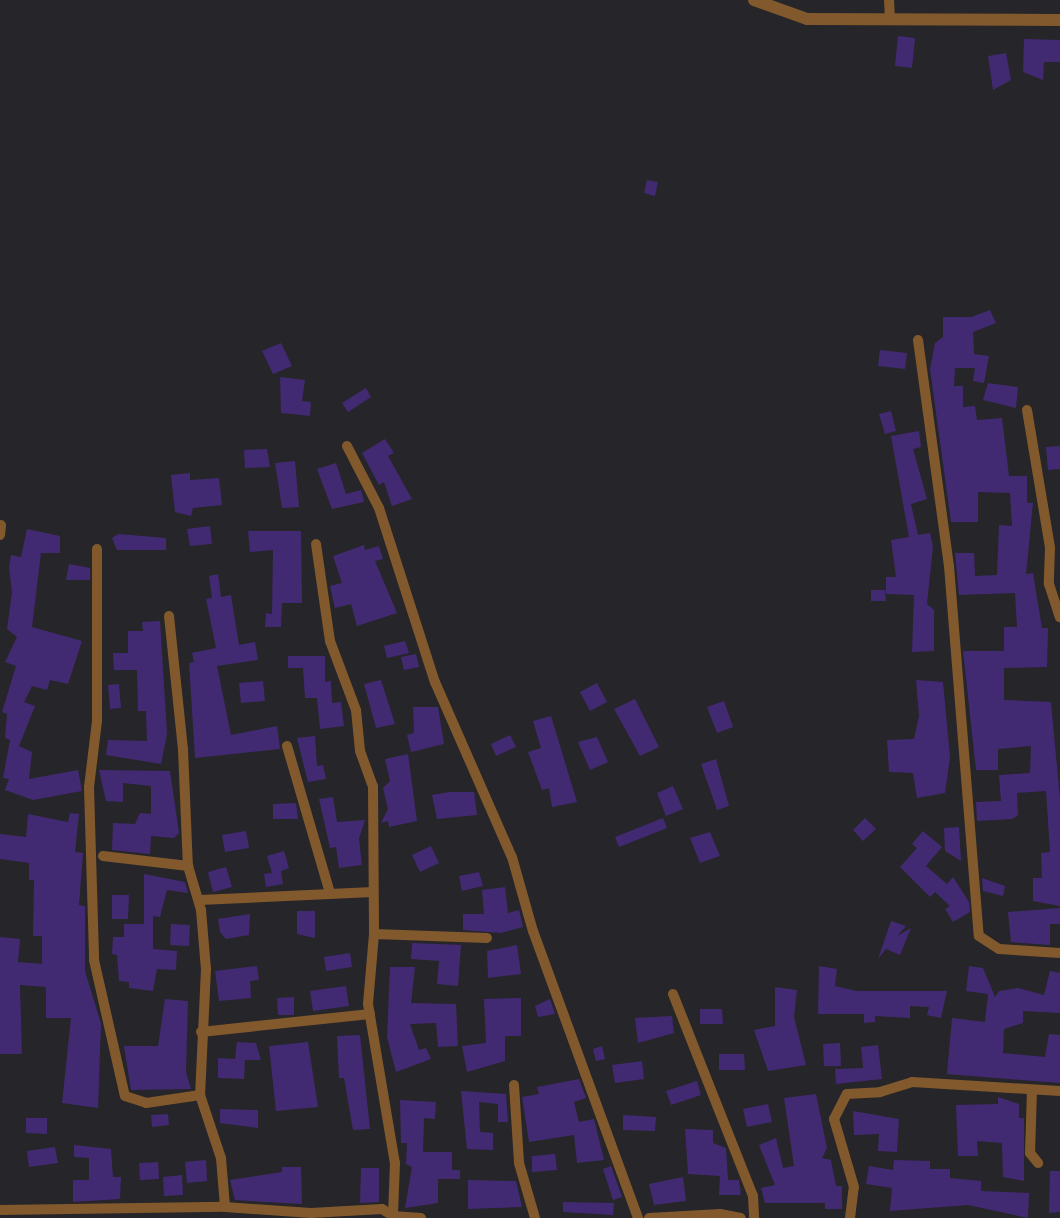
<!DOCTYPE html>
<html>
<head>
<meta charset="utf-8">
<style>
  body { margin:0 }
  #map { position:relative; width:1060px; height:1218px; overflow:hidden; background:#262529; font-family:Commissioner,sans-serif }
  div>[style] { position:absolute }
  .building>* { inset:0; background:#422a72 }
  .minor>* { height:10px; margin:-5px; padding:0 5px; transform-origin:5px; border-radius:5px; background:#81592c }
  .tertiary>* { height:12px; margin:-6px; padding:0 6px; transform-origin:6px; border-radius:6px; background:#81592c }
  span { translate:-50% -50%; white-space:nowrap; text-align:center; line-height:1.15; -webkit-text-stroke:5px #0f0e10; paint-order:stroke }
</style>
</head>
<body>
<div id="map">
  <div class="building">
    <i style="clip-path:polygon(898px 36px,915px 38px,912px 68px,895px 66px)"></i>
    <i style="clip-path:polygon(1024px 39px,1060px 40px,1060px 62px,1044px 62px,1043px 80px,1023px 72px)"></i>
    <i style="clip-path:polygon(1006px 53px,1011px 80px,993px 90px,988px 56px)"></i>
    <i style="clip-path:polygon(647px 180px,658px 182px,655px 196px,644px 193px)"></i>
    <i style="clip-path:polygon(990px 310px,996px 323px,973px 332px,974px 354px,989px 356px,984px 383px,973px 381px,975px 368px,955px 368px,954px 386px,963px 386px,963px 407px,975px 406px,977px 420px,1002px 418px,1009px 476px,1027px 476px,1027px 503px,1033px 503px,1026px 574px,1033px 573px,1042px 628px,1048px 628px,1047px 667px,1004px 668px,1004px 700px,1051px 702px,1060px 799px,1060px 906px,1033px 901px,1033px 878px,1042px 878px,1041px 853px,1050px 852px,1046px 791px,1017px 793px,1018px 815px,1012px 819px,977px 821px,976px 802px,1001px 801px,999px 775px,1030px 773px,1031px 746px,998px 749px,998px 770px,976px 770px,963px 651px,1004px 651px,1004px 627px,1017px 627px,1015px 593px,959px 595px,955px 553px,974px 553px,975px 576px,997px 575px,999px 525px,1012px 526px,1010px 493px,978px 492px,978px 522px,951px 522px,930px 369px,935px 343px,943px 337px,943px 317px,971px 317px)"></i>
    <i style="clip-path:polygon(281px 343px,292px 366px,273px 374px,262px 351px)"></i>
    <i style="clip-path:polygon(880px 350px,907px 353px,905px 369px,878px 366px)"></i>
    <i style="clip-path:polygon(280px 377px,305px 380px,302px 401px,311px 402px,310px 416px,281px 413px)"></i>
    <i style="clip-path:polygon(988px 383px,1018px 387px,1016px 408px,983px 400px)"></i>
    <i style="clip-path:polygon(366px 388px,371px 397px,348px 412px,342px 403px)"></i>
    <i style="clip-path:polygon(891px 411px,896px 431px,885px 434px,879px 414px)"></i>
    <i style="clip-path:polygon(919px 431px,921px 447px,913px 449px,927px 499px,911px 504px,918px 535px,930px 533px,933px 546px,927px 604px,934px 610px,934px 651px,912px 652px,914px 595px,886px 594px,886px 577px,896px 577px,891px 540px,909px 537px,891px 436px)"></i>
    <i style="clip-path:polygon(385px 439px,394px 453px,388px 456px,412px 499px,392px 506px,384px 482px,379px 485px,362px 453px)"></i>
    <i style="clip-path:polygon(1060px 446px,1060px 469px,1048px 470px,1046px 447px)"></i>
    <i style="clip-path:polygon(267px 449px,270px 467px,245px 468px,244px 450px)"></i>
    <i style="clip-path:polygon(295px 461px,299px 507px,282px 508px,275px 463px)"></i>
    <i style="clip-path:polygon(336px 463px,346px 494px,361px 490px,364px 502px,332px 509px,317px 469px)"></i>
    <i style="clip-path:polygon(190px 473px,190px 480px,219px 478px,222px 505px,193px 508px,191px 516px,175px 512px,171px 475px)"></i>
    <i style="clip-path:polygon(210px 526px,212px 544px,190px 546px,187px 529px)"></i>
    <i style="clip-path:polygon(27px 529px,60px 536px,60px 553px,41px 553px,32px 627px,82px 641px,68px 684px,50px 680px,47px 690px,32px 686px,24px 702px,35px 706px,19px 746px,32px 752px,29px 779px,78px 770px,82px 791px,33px 800px,5px 790px,9px 779px,3px 778px,10px 740px,5px 738px,7px 714px,2px 712px,16px 666px,5px 662px,17px 637px,7px 629px,12px 592px,9px 568px,11px 555px,21px 557px)"></i>
    <i style="clip-path:polygon(248px 531px,301px 531px,302px 603px,282px 603px,281px 627px,265px 627px,266px 613px,272px 614px,273px 550px,250px 552px)"></i>
    <i style="clip-path:polygon(118px 534px,166px 538px,166px 550px,117px 550px,112px 538px)"></i>
    <i style="clip-path:polygon(364px 545px,365px 550px,379px 546px,383px 559px,375px 561px,397px 613px,357px 626px,351px 604px,335px 608px,330px 586px,342px 583px,333px 556px)"></i>
    <i style="clip-path:polygon(69px 564px,90px 568px,90px 580px,66px 580px)"></i>
    <i style="clip-path:polygon(218px 574px,221px 597px,231px 595px,239px 645px,255px 642px,258px 660px,217px 666px,231px 735px,277px 726px,280px 749px,195px 758px,189px 663px,194px 662px,192px 653px,216px 648px,206px 599px,212px 598px,209px 576px)"></i>
    <i style="clip-path:polygon(871px 590px,885px 590px,886px 601px,871px 601px)"></i>
    <i style="clip-path:polygon(160px 621px,167px 734px,161px 764px,106px 755px,108px 740px,147px 741px,146px 711px,138px 711px,137px 670px,114px 670px,113px 653px,128px 653px,128px 631px,143px 631px,142px 622px)"></i>
    <i style="clip-path:polygon(405px 641px,409px 653px,387px 658px,384px 646px)"></i>
    <i style="clip-path:polygon(416px 654px,419px 667px,404px 670px,401px 657px)"></i>
    <i style="clip-path:polygon(288px 656px,325px 656px,325px 682px,331px 681px,332px 703px,341px 702px,344px 726px,320px 729px,317px 698px,305px 698px,303px 668px,288px 668px)"></i>
    <i style="clip-path:polygon(381px 680px,395px 724px,376px 728px,364px 684px)"></i>
    <i style="clip-path:polygon(916px 680px,943px 682px,950px 757px,945px 793px,917px 798px,913px 773px,889px 772px,887px 740px,914px 739px,919px 716px)"></i>
    <i style="clip-path:polygon(263px 681px,265px 701px,241px 703px,239px 683px)"></i>
    <i style="clip-path:polygon(597px 683px,607px 702px,590px 711px,580px 692px)"></i>
    <i style="clip-path:polygon(119px 684px,121px 708px,110px 709px,108px 685px)"></i>
    <i style="clip-path:polygon(635px 699px,659px 747px,640px 756px,614px 709px)"></i>
    <i style="clip-path:polygon(724px 701px,733px 727px,717px 733px,707px 707px)"></i>
    <i style="clip-path:polygon(413px 707px,438px 707px,444px 744px,411px 752px,407px 735px,414px 733px)"></i>
    <i style="clip-path:polygon(551px 716px,577px 802px,552px 807px,549px 788px,542px 790px,528px 752px,541px 748px,533px 721px)"></i>
    <i style="clip-path:polygon(510px 735px,516px 747px,496px 756px,491px 744px)"></i>
    <i style="clip-path:polygon(315px 736px,317px 766px,323px 765px,326px 779px,308px 782px,297px 738px)"></i>
    <i style="clip-path:polygon(597px 737px,608px 762px,590px 770px,578px 742px)"></i>
    <i style="clip-path:polygon(408px 754px,417px 821px,389px 827px,388px 821px,381px 823px,388px 809px,383px 788px,390px 781px,385px 759px)"></i>
    <i style="clip-path:polygon(716px 759px,729px 806px,717px 810px,701px 764px)"></i>
    <i style="clip-path:polygon(99px 770px,170px 771px,179px 833px,174px 838px,151px 836px,150px 854px,112px 850px,113px 823px,135px 824px,140px 813px,151px 814px,151px 786px,123px 783px,123px 802px,106px 801px)"></i>
    <i style="clip-path:polygon(673px 786px,683px 809px,666px 816px,657px 793px)"></i>
    <i style="clip-path:polygon(450px 792px,474px 792px,477px 815px,437px 819px,432px 795px)"></i>
    <i style="clip-path:polygon(333px 797px,337px 822px,365px 820px,359px 839px,362px 865px,339px 868px,336px 847px,330px 848px,319px 799px)"></i>
    <i style="clip-path:polygon(296px 803px,298px 819px,273px 819px,273px 804px)"></i>
    <i style="clip-path:polygon(70px 813px,79px 814px,75px 852px,83px 853px,79px 905px,85px 906px,85px 971px,101px 1024px,98px 1108px,62px 1103px,71px 1018px,46px 1018px,46px 987px,20px 985px,22px 1054px,0 1054px,0 937px,20px 939px,18px 962px,42px 964px,42px 936px,33px 936px,34px 880px,29px 880px,29px 863px,0 859px,0 834px,26px 837px,28px 814px,68px 822px)"></i>
    <i style="clip-path:polygon(663px 818px,667px 828px,619px 847px,615px 837px)"></i>
    <i style="clip-path:polygon(865px 818px,876px 829px,863px 841px,853px 830px)"></i>
    <i style="clip-path:polygon(959px 827px,961px 861px,945px 851px,944px 828px)"></i>
    <i style="clip-path:polygon(246px 831px,249px 848px,225px 852px,222px 835px)"></i>
    <i style="clip-path:polygon(923px 831px,942px 847px,926px 866px,947px 884px,953px 877px,969px 902px,970px 912px,953px 922px,945px 909px,950px 906px,935px 892px,930px 897px,900px 867px,917px 848px,912px 844px)"></i>
    <i style="clip-path:polygon(710px 832px,720px 856px,700px 863px,690px 838px)"></i>
    <i style="clip-path:polygon(431px 846px,439px 863px,420px 872px,412px 855px)"></i>
    <i style="clip-path:polygon(284px 851px,289px 868px,281px 871px,283px 884px,266px 887px,264px 874px,272px 873px,267px 856px)"></i>
    <i style="clip-path:polygon(226px 867px,232px 887px,213px 892px,208px 872px)"></i>
    <i style="clip-path:polygon(479px 872px,483px 886px,462px 891px,459px 876px)"></i>
    <i style="clip-path:polygon(144px 874px,185px 882px,188px 893px,167px 890px,160px 917px,153px 916px,153px 949px,177px 951px,176px 970px,157px 969px,153px 991px,129px 988px,129px 982px,119px 981px,117px 955px,112px 954px,113px 937px,124px 937px,124px 924px,144px 924px)"></i>
    <i style="clip-path:polygon(982px 878px,1005px 886px,1003px 896px,983px 891px)"></i>
    <i style="clip-path:polygon(505px 887px,508px 913px,519px 910px,523px 927px,501px 933px,463px 930px,463px 914px,484px 914px,482px 890px)"></i>
    <i style="clip-path:polygon(112px 895px,129px 895px,128px 919px,112px 919px)"></i>
    <i style="clip-path:polygon(1060px 908px,1060px 924px,1050px 924px,1050px 945px,1011px 942px,1008px 912px)"></i>
    <i style="clip-path:polygon(297px 911px,315px 911px,315px 938px,297px 934px)"></i>
    <i style="clip-path:polygon(250px 914px,249px 935px,226px 939px,220px 932px,218px 919px)"></i>
    <i style="clip-path:polygon(891px 921px,906px 926px,897px 936px,911px 928px,900px 955px,886px 949px,878px 959px)"></i>
    <i style="clip-path:polygon(171px 924px,190px 925px,189px 946px,170px 945px)"></i>
    <i style="clip-path:polygon(412px 943px,461px 945px,458px 986px,437px 984px,439px 961px,411px 959px)"></i>
    <i style="clip-path:polygon(517px 945px,521px 974px,488px 978px,487px 951px)"></i>
    <i style="clip-path:polygon(350px 953px,352px 967px,326px 971px,324px 957px)"></i>
    <i style="clip-path:polygon(257px 966px,259px 980px,250px 981px,251px 998px,219px 1001px,215px 971px)"></i>
    <i style="clip-path:polygon(819px 966px,837px 969px,835px 986px,856px 991px,947px 991px,941px 1018px,927px 1015px,929px 1007px,910px 1006px,910px 1018px,875px 1016px,875px 1022px,864px 1023px,864px 1014px,818px 1014px)"></i>
    <i style="clip-path:polygon(969px 966px,983px 968px,995px 997px,999px 991px,1018px 988px,1044px 995px,1050px 971px,1060px 973px,1060px 1013px,1023px 1011px,1023px 1023px,1004px 1029px,1003px 1053px,1045px 1057px,1049px 1034px,1060px 1035px,1060px 1083px,947px 1074px,952px 1018px,985px 1022px,988px 994px,966px 991px)"></i>
    <i style="clip-path:polygon(390px 967px,415px 967px,411px 1003px,456px 1004px,458px 1046px,438px 1047px,436px 1023px,410px 1024px,419px 1050px,426px 1048px,431px 1059px,396px 1072px,387px 1037px)"></i>
    <i style="clip-path:polygon(346px 986px,349px 1006px,313px 1011px,310px 991px)"></i>
    <i style="clip-path:polygon(775px 987px,797px 990px,794px 1017px,806px 1065px,768px 1071px,754px 1030px,775px 1026px)"></i>
    <i style="clip-path:polygon(294px 997px,294px 1015px,278px 1015px,277px 998px)"></i>
    <i style="clip-path:polygon(521px 998px,521px 1036px,505px 1036px,505px 1061px,467px 1072px,462px 1046px,486px 1043px,484px 999px)"></i>
    <i style="clip-path:polygon(165px 999px,188px 1001px,186px 1072px,191px 1089px,131px 1090px,124px 1046px,158px 1046px)"></i>
    <i style="clip-path:polygon(550px 999px,555px 1014px,538px 1017px,535px 1006px)"></i>
    <i style="clip-path:polygon(700px 1009px,722px 1009px,723px 1024px,700px 1024px)"></i>
    <i style="clip-path:polygon(672px 1016px,674px 1033px,638px 1043px,635px 1018px)"></i>
    <i style="clip-path:polygon(360px 1035px,370px 1129px,353px 1130px,344px 1078px,339px 1078px,337px 1036px)"></i>
    <i style="clip-path:polygon(237px 1042px,256px 1043px,261px 1060px,245px 1060px,244px 1079px,218px 1078px,218px 1058px,235px 1059px)"></i>
    <i style="clip-path:polygon(308px 1042px,318px 1107px,276px 1111px,269px 1046px)"></i>
    <i style="clip-path:polygon(840px 1043px,841px 1066px,824px 1066px,823px 1044px)"></i>
    <i style="clip-path:polygon(878px 1045px,882px 1079px,836px 1084px,835px 1069px,863px 1068px,861px 1047px)"></i>
    <i style="clip-path:polygon(602px 1046px,605px 1059px,596px 1061px,593px 1049px)"></i>
    <i style="clip-path:polygon(719px 1054px,744px 1054px,745px 1070px,719px 1070px)"></i>
    <i style="clip-path:polygon(642px 1061px,644px 1079px,615px 1083px,612px 1065px)"></i>
    <i style="clip-path:polygon(579px 1079px,586px 1098px,574px 1102px,579px 1122px,594px 1119px,604px 1160px,577px 1163px,574px 1135px,529px 1142px,522px 1097px,539px 1094px,537px 1087px)"></i>
    <i style="clip-path:polygon(697px 1081px,701px 1095px,671px 1105px,666px 1091px)"></i>
    <i style="clip-path:polygon(461px 1091px,506px 1094px,508px 1122px,498px 1122px,498px 1104px,479px 1102px,480px 1132px,493px 1133px,493px 1150px,467px 1149px)"></i>
    <i style="clip-path:polygon(816px 1094px,827px 1148px,822px 1158px,831px 1160px,836px 1186px,842px 1186px,842px 1209px,825px 1209px,825px 1203px,765px 1203px,761px 1188px,775px 1185px,759px 1145px,776px 1138px,783px 1168px,794px 1166px,784px 1098px)"></i>
    <i style="clip-path:polygon(998px 1097px,1019px 1104px,1019px 1118px,1024px 1118px,1024px 1181px,1003px 1177px,1002px 1143px,977px 1141px,978px 1156px,958px 1156px,956px 1105px,998px 1104px)"></i>
    <i style="clip-path:polygon(400px 1100px,436px 1102px,435px 1119px,424px 1118px,423px 1152px,452px 1152px,452px 1170px,460px 1170px,460px 1179px,438px 1179px,438px 1203px,405px 1208px,412px 1167px,406px 1164px,407px 1143px,401px 1143px)"></i>
    <i style="clip-path:polygon(768px 1104px,772px 1122px,747px 1127px,743px 1109px)"></i>
    <i style="clip-path:polygon(220px 1109px,258px 1110px,258px 1128px,220px 1123px)"></i>
    <i style="clip-path:polygon(853px 1111px,899px 1119px,897px 1152px,878px 1151px,879px 1134px,854px 1135px)"></i>
    <i style="clip-path:polygon(168px 1114px,169px 1125px,152px 1127px,151px 1115px)"></i>
    <i style="clip-path:polygon(623px 1115px,656px 1117px,655px 1131px,623px 1130px)"></i>
    <i style="clip-path:polygon(26px 1118px,47px 1118px,47px 1134px,26px 1133px)"></i>
    <i style="clip-path:polygon(685px 1129px,713px 1130px,713px 1143px,726px 1148px,728px 1180px,739px 1180px,741px 1195px,719px 1195px,720px 1176px,688px 1174px)"></i>
    <i style="clip-path:polygon(74px 1145px,111px 1149px,113px 1177px,121px 1177px,120px 1199px,73px 1202px,73px 1180px,89px 1180px,89px 1158px,74px 1157px)"></i>
    <i style="clip-path:polygon(55px 1147px,58px 1163px,29px 1167px,27px 1151px)"></i>
    <i style="clip-path:polygon(555px 1154px,557px 1170px,532px 1172px,532px 1156px)"></i>
    <i style="clip-path:polygon(206px 1160px,207px 1181px,187px 1183px,185px 1162px)"></i>
    <i style="clip-path:polygon(894px 1160px,930px 1161px,930px 1169px,950px 1169px,950px 1178px,981px 1181px,981px 1191px,1029px 1193px,1028px 1218px,968px 1205px,890px 1211px,892px 1188px,866px 1184px,869px 1166px,893px 1170px)"></i>
    <i style="clip-path:polygon(158px 1162px,159px 1179px,140px 1180px,139px 1163px)"></i>
    <i style="clip-path:polygon(611px 1166px,622px 1197px,613px 1200px,603px 1169px)"></i>
    <i style="clip-path:polygon(282px 1167px,301px 1167px,302px 1204px,235px 1200px,230px 1180px,282px 1172px)"></i>
    <i style="clip-path:polygon(361px 1168px,379px 1168px,379px 1202px,360px 1203px)"></i>
    <i style="clip-path:polygon(1050px 1171px,1060px 1171px,1060px 1212px,1049px 1213px)"></i>
    <i style="clip-path:polygon(182px 1175px,183px 1195px,164px 1196px,163px 1177px)"></i>
    <i style="clip-path:polygon(683px 1177px,686px 1201px,654px 1205px,649px 1184px)"></i>
    <i style="clip-path:polygon(468px 1180px,516px 1181px,522px 1207px,468px 1209px)"></i>
    <i style="clip-path:polygon(563px 1202px,614px 1203px,613px 1215px,563px 1212px)"></i>
  </div>
  <div class="minor">
    <i style="left:889px;top:0;width:20px;rotate:87deg"></i>
    <i style="left:918px;top:340px;width:228px;rotate:82.2deg"></i>
    <i style="left:949px;top:566px;width:371px;rotate:85.4deg"></i>
    <i style="left:979px;top:936px;width:24px;rotate:33deg"></i>
    <i style="left:999px;top:949px;width:61px;rotate:3.8deg"></i>
    <i style="left:1027px;top:410px;width:140px;rotate:80.5deg"></i>
    <i style="left:1050px;top:548px;width:36px;rotate:92deg"></i>
    <i style="left:1049px;top:584px;width:35px;rotate:72deg"></i>
    <i style="left:347px;top:446px;width:70px;rotate:62.7deg"></i>
    <i style="left:379px;top:508px;width:183px;rotate:72.2deg"></i>
    <i style="left:435px;top:682px;width:191px;rotate:66.3deg"></i>
    <i style="left:512px;top:857px;width:77px;rotate:74.2deg"></i>
    <i style="left:533px;top:931px;width:306px;rotate:69.9deg"></i>
    <i style="left:0;top:535px;width:10px;rotate:-84deg"></i>
    <i style="left:316px;top:544px;width:98px;rotate:81.8deg"></i>
    <i style="left:330px;top:641px;width:74px;rotate:69.4deg"></i>
    <i style="left:356px;top:710px;width:41px;rotate:84.4deg"></i>
    <i style="left:360px;top:751px;width:37px;rotate:70deg"></i>
    <i style="left:373px;top:786px;width:148px;rotate:89.6deg"></i>
    <i style="left:374px;top:934px;width:70px;rotate:94.9deg"></i>
    <i style="left:368px;top:1004px;width:161px;rotate:80.4deg"></i>
    <i style="left:395px;top:1163px;width:53px;rotate:92.2deg"></i>
    <i style="left:97px;top:549px;width:172px;rotate:90deg"></i>
    <i style="left:97px;top:721px;width:66px;rotate:96.9deg"></i>
    <i style="left:89px;top:787px;width:173px;rotate:88.3deg"></i>
    <i style="left:94px;top:960px;width:139px;rotate:77.2deg"></i>
    <i style="left:125px;top:1096px;width:22px;rotate:18deg"></i>
    <i style="left:146px;top:1103px;width:55px;rotate:-8.4deg"></i>
    <i style="left:169px;top:616px;width:134px;rotate:84deg"></i>
    <i style="left:183px;top:749px;width:117px;rotate:87.6deg"></i>
    <i style="left:188px;top:866px;width:46px;rotate:73.5deg"></i>
    <i style="left:201px;top:910px;width:59px;rotate:85.2deg"></i>
    <i style="left:206px;top:969px;width:126px;rotate:92.7deg"></i>
    <i style="left:200px;top:1095px;width:66px;rotate:71.6deg"></i>
    <i style="left:221px;top:1158px;width:49px;rotate:85.3deg"></i>
    <i style="left:287px;top:746px;width:153px;rotate:73.7deg"></i>
    <i style="left:103px;top:856px;width:86px;rotate:6.7deg"></i>
    <i style="left:199px;top:900px;width:174px;rotate:-2.6deg"></i>
    <i style="left:374px;top:934px;width:113px;rotate:2deg"></i>
    <i style="left:673px;top:994px;width:217px;rotate:68.4deg"></i>
    <i style="left:753px;top:1196px;width:22px;rotate:87deg"></i>
    <i style="left:201px;top:1032px;width:170px;rotate:-6.1deg"></i>
    <i style="left:514px;top:1085px;width:78px;rotate:86.3deg"></i>
    <i style="left:519px;top:1163px;width:57px;rotate:73.8deg"></i>
    <i style="left:1032px;top:1090px;width:63px;rotate:91.8deg"></i>
    <i style="left:1030px;top:1153px;width:13px;rotate:51deg"></i>
    <i style="left:0;top:1210px;width:225px;rotate:-0.8deg"></i>
    <i style="left:225px;top:1207px;width:86px;rotate:4deg"></i>
    <i style="left:311px;top:1213px;width:71px;rotate:-3.2deg"></i>
    <i style="left:382px;top:1209px;width:13px;rotate:32deg"></i>
    <i style="left:393px;top:1216px;width:28px;rotate:4deg"></i>
    <i style="left:649px;top:1218px;width:71px;rotate:-3.2deg"></i>
    <i style="left:720px;top:1214px;width:21px;rotate:11deg"></i>
    <i style="left:850px;top:1218px;width:31px;rotate:-83deg"></i>
    <i style="left:854px;top:1187px;width:71px;rotate:-106.4deg"></i>
    <i style="left:834px;top:1119px;width:28px;rotate:-63deg"></i>
    <i style="left:847px;top:1094px;width:33px;rotate:-3deg"></i>
    <i style="left:880px;top:1092px;width:34px;rotate:-17deg"></i>
    <i style="left:912px;top:1082px;width:148px;rotate:3.5deg"></i>
  </div>
  <div class="tertiary">
    <i style="left:754px;top:0;width:56px;rotate:19.7deg"></i>
    <i style="left:807px;top:19px;width:253px;rotate:0.2deg"></i>
  </div>
</div>
</body>
</html>
